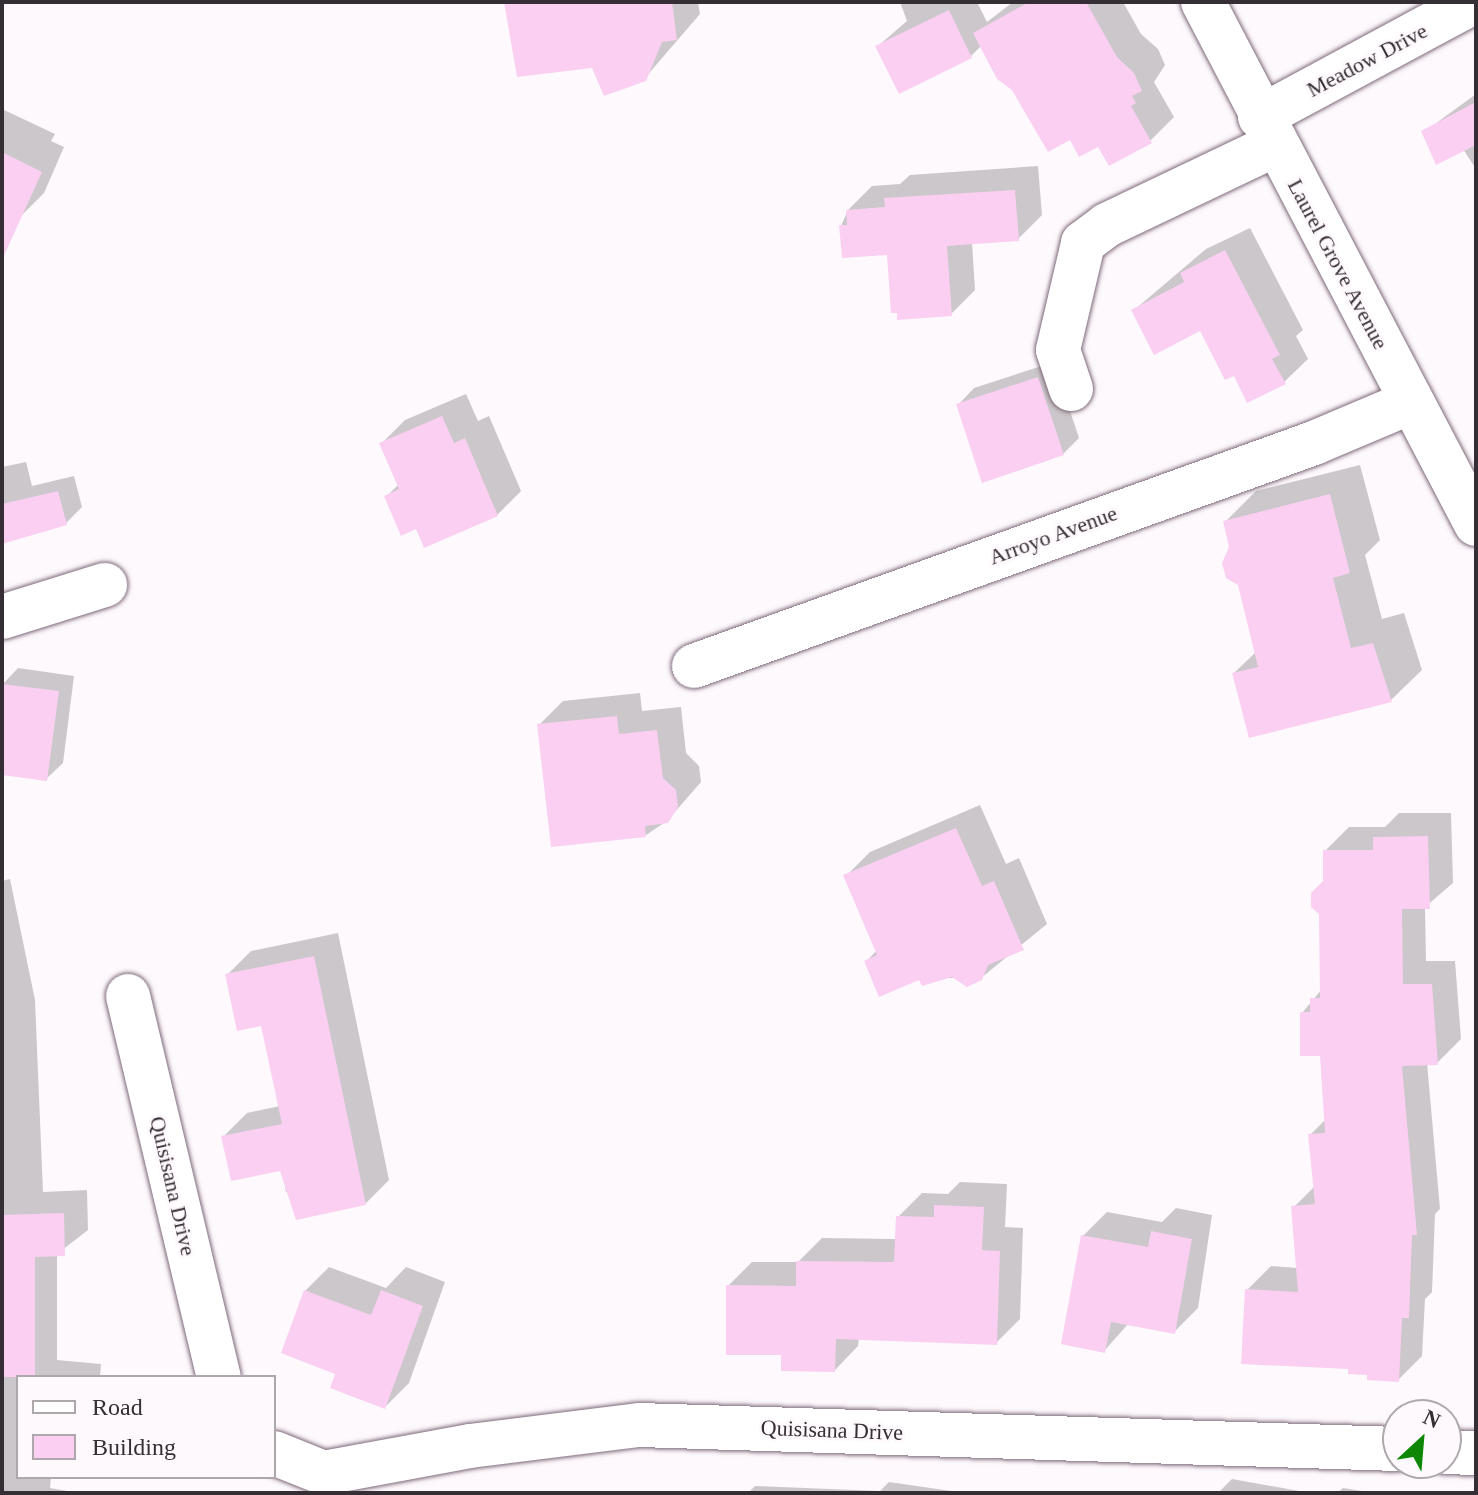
<!DOCTYPE html>
<html>
<head>
<meta charset="utf-8">
<style>
  body { margin:0 }
  #map { position:relative; width:1478px; height:1495px; overflow:hidden; background:#fef9fd; font-family:Georgia,serif }
  div>[style] { position:absolute }
  .shadow>* { inset:0; background:#0003 }
  .building>* { inset:0; background:#facff2 }
  .roads { filter:drop-shadow(0 0 2px #7e6a7a) drop-shadow(0 0 2px #7e6a7a) }
  .minor>* { height:44px; margin:-22px; padding:0 22px; transform-origin:22px; border-radius:22px; background:#fff }
  span { translate:-50% -50%; white-space:nowrap; text-align:center; line-height:1.15; -webkit-text-stroke:6px #fef9fd; paint-order:stroke }
  .street-label { font-size:22px; color:#362e35 }
  .frame { position:absolute; inset:0; border:4px solid #362e35; pointer-events:none }
  .legend { position:absolute; left:16px; top:1375px; width:260px; height:104px; box-sizing:border-box; background:#fef9fd; border:2px solid #aea8ad; margin:0; padding:10px 14px; list-style:none; font-size:24px; color:#362e35 }
  .legend li { display:flex; align-items:center; gap:16px; height:40px }
  .legend b { width:40px; border:2px solid #aea8ad }
  .north { position:absolute; left:1382px; top:1399px; width:80px; height:80px; box-sizing:border-box; background:#fef9fd; border:2px solid #aea8ad; border-radius:50%; rotate:26deg; font-size:22px; font-weight:700; line-height:32px; text-align:center; color:#362e35 }
  .north::after { content:''; display:block; margin:auto; width:28px; height:36px; background:#0e8707; clip-path:polygon(50% 0,100% 100%,50% 72%,0 100%) }
</style>
</head>
<body>
<div id="map">
  <div class="shadow">
    <i style="clip-path:polygon(506px 2px,698px 2px,700px 14px,644px 79px,593px 66px)"></i>
    <i style="clip-path:polygon(900px 2px,977px 2px,987px 22px,1013px 2px,1123px 2px,1141px 34px,1158px 49px,1165px 65px,1154px 82px,1174px 117px,1150px 141px,1099px 144px,1071px 137px,1014px 88px,982px 45px,971px 56px,878px 46px,907px 21px)"></i>
    <i style="clip-path:polygon(1476px 94px,1476px 169px,1463px 149px,1424px 132px)"></i>
    <i style="clip-path:polygon(2px 109px,55px 134px,51px 141px,64px 147px,44px 193px,20px 217px,2px 209px)"></i>
    <i style="clip-path:polygon(1038px 166px,1042px 215px,1018px 239px,972px 242px,975px 290px,951px 314px,889px 253px,841px 226px,848px 210px,872px 186px,900px 184px,910px 175px)"></i>
    <i style="clip-path:polygon(1250px 228px,1303px 330px,1296px 336px,1308px 359px,1284px 382px,1234px 374px,1201px 329px,1133px 311px,1206px 249px)"></i>
    <i style="clip-path:polygon(1054px 362px,1079px 438px,1063px 454px,958px 405px,974px 388px)"></i>
    <i style="clip-path:polygon(466px 394px,478px 421px,489px 416px,521px 491px,497px 515px,417px 527px,386px 497px,399px 484px,381px 444px,405px 420px)"></i>
    <i style="clip-path:polygon(26px 462px,32px 486px,74px 476px,82px 507px,66px 523px,2px 541px,2px 467px)"></i>
    <i style="clip-path:polygon(1360px 465px,1380px 540px,1365px 555px,1382px 619px,1404px 613px,1422px 670px,1391px 700px,1234px 673px,1257px 651px,1225px 522px,1256px 491px)"></i>
    <i style="clip-path:polygon(18px 668px,74px 676px,63px 763px,46px 779px,2px 773px,2px 685px)"></i>
    <i style="clip-path:polygon(640px 693px,642px 711px,681px 707px,686px 753px,699px 766px,701px 782px,667px 821px,646px 835px,539px 725px,563px 701px)"></i>
    <i style="clip-path:polygon(980px 805px,1006px 864px,1019px 858px,1047px 924px,981px 978px,920px 978px,866px 962px,877px 950px,846px 876px,870px 852px)"></i>
    <i style="clip-path:polygon(1399px 813px,1451px 813px,1453px 883px,1425px 907px,1426px 961px,1455px 961px,1461px 1039px,1437px 1063px,1427px 1063px,1440px 1209px,1435px 1214px,1432px 1292px,1425px 1299px,1422px 1356px,1398px 1380px,1350px 1367px,1247px 1290px,1271px 1266px,1298px 1268px,1294px 1207px,1315px 1186px,1310px 1135px,1326px 1119px,1322px 1054px,1302px 1013px,1322px 989px,1325px 851px,1349px 827px,1385px 827px)"></i>
    <i style="clip-path:polygon(10px 879px,35px 1000px,43px 1192px,87px 1190px,88px 1230px,57px 1254px,57px 1360px,101px 1364px,100px 1377px,18px 1377px,18px 1477px,51px 1477px,50px 1488px,79px 1493px,2px 1493px,2px 881px)"></i>
    <i style="clip-path:polygon(338px 933px,389px 1180px,365px 1204px,286px 1192px,282px 1169px,223px 1137px,247px 1113px,280px 1106px,263px 1023px,227px 975px,251px 951px)"></i>
    <i style="clip-path:polygon(960px 1182px,1007px 1184px,1005px 1227px,1023px 1228px,1020px 1319px,996px 1343px,859px 1338px,858px 1346px,835px 1370px,783px 1353px,728px 1286px,752px 1262px,798px 1262px,822px 1238px,897px 1239px,898px 1217px,922px 1193px,948px 1194px)"></i>
    <i style="clip-path:polygon(1176px 1208px,1212px 1215px,1198px 1308px,1174px 1332px,1129px 1323px,1105px 1350px,1083px 1236px,1107px 1212px,1162px 1222px)"></i>
    <i style="clip-path:polygon(329px 1267px,386px 1288px,406px 1267px,445px 1282px,409px 1383px,385px 1407px,338px 1372px,305px 1291px)"></i>
    <i style="clip-path:polygon(1232px 1479px,1310px 1493px,1218px 1493px)"></i>
    <i style="clip-path:polygon(889px 1482px,965px 1493px,748px 1493px,755px 1486px,880px 1491px)"></i>
    <i style="clip-path:polygon(1343px 1488px,1375px 1493px,1337px 1493px)"></i>
  </div>
  <div class="building">
    <i style="clip-path:polygon(504px 2px,672px 2px,677px 40px,662px 42px,646px 81px,604px 96px,592px 68px,517px 77px)"></i>
    <i style="clip-path:polygon(1029px 2px,1086px 2px,1117px 57px,1134px 73px,1142px 91px,1132px 96px,1136px 103px,1131px 106px,1152px 143px,1109px 166px,1098px 147px,1079px 157px,1070px 140px,1048px 152px,1012px 90px,997px 79px,973px 33px)"></i>
    <i style="clip-path:polygon(949px 10px,972px 58px,899px 94px,875px 46px)"></i>
    <i style="clip-path:polygon(1476px 102px,1476px 145px,1436px 165px,1421px 131px)"></i>
    <i style="clip-path:polygon(2px 152px,42px 172px,2px 260px)"></i>
    <i style="clip-path:polygon(1015px 190px,1019px 241px,947px 246px,952px 316px,897px 320px,897px 313px,891px 313px,887px 255px,842px 258px,839px 225px,847px 225px,846px 210px,885px 207px,884px 198px)"></i>
    <i style="clip-path:polygon(1225px 250px,1280px 355px,1272px 359px,1286px 384px,1247px 403px,1234px 376px,1225px 380px,1200px 331px,1154px 355px,1131px 310px,1184px 282px,1180px 273px)"></i>
    <i style="clip-path:polygon(1038px 377px,1064px 455px,982px 483px,956px 404px)"></i>
    <i style="clip-path:polygon(442px 416px,454px 443px,465px 438px,498px 516px,424px 548px,416px 529px,401px 536px,384px 496px,399px 489px,379px 443px)"></i>
    <i style="clip-path:polygon(58px 491px,67px 525px,2px 544px,2px 504px)"></i>
    <i style="clip-path:polygon(1330px 494px,1350px 573px,1333px 578px,1351px 648px,1373px 643px,1392px 702px,1249px 738px,1232px 673px,1258px 667px,1238px 585px,1226px 578px,1222px 563px,1229px 547px,1223px 521px)"></i>
    <i style="clip-path:polygon(2px 684px,59px 691px,47px 781px,2px 775px)"></i>
    <i style="clip-path:polygon(617px 716px,619px 734px,657px 730px,663px 778px,676px 790px,678px 807px,668px 823px,645px 826px,646px 837px,551px 847px,537px 724px)"></i>
    <i style="clip-path:polygon(956px 828px,982px 886px,994px 881px,1024px 950px,988px 965px,982px 980px,967px 987px,952px 977px,922px 986px,919px 980px,879px 997px,864px 961px,877px 955px,843px 875px)"></i>
    <i style="clip-path:polygon(1428px 836px,1430px 909px,1402px 909px,1403px 984px,1432px 984px,1438px 1065px,1402px 1066px,1417px 1235px,1412px 1235px,1409px 1318px,1402px 1318px,1399px 1382px,1367px 1380px,1367px 1375px,1348px 1374px,1348px 1369px,1241px 1364px,1245px 1289px,1298px 1292px,1291px 1206px,1315px 1204px,1308px 1134px,1325px 1133px,1320px 1056px,1300px 1056px,1300px 1012px,1310px 1012px,1310px 998px,1320px 998px,1319px 914px,1311px 907px,1311px 893px,1323px 881px,1323px 850px,1373px 850px,1373px 837px)"></i>
    <i style="clip-path:polygon(314px 956px,366px 1205px,296px 1220px,280px 1171px,231px 1181px,221px 1136px,282px 1124px,261px 1026px,237px 1031px,225px 974px)"></i>
    <i style="clip-path:polygon(934px 1205px,984px 1207px,982px 1250px,1000px 1251px,997px 1345px,836px 1339px,835px 1372px,781px 1371px,781px 1355px,726px 1355px,726px 1285px,796px 1286px,796px 1261px,894px 1262px,896px 1216px,934px 1217px)"></i>
    <i style="clip-path:polygon(64px 1213px,65px 1256px,35px 1257px,35px 1377px,2px 1377px,2px 1215px)"></i>
    <i style="clip-path:polygon(1151px 1231px,1192px 1239px,1175px 1334px,1111px 1322px,1105px 1353px,1061px 1344px,1081px 1235px,1148px 1247px)"></i>
    <i style="clip-path:polygon(304px 1290px,371px 1315px,381px 1290px,423px 1306px,385px 1409px,330px 1388px,335px 1374px,281px 1353px)"></i>
  </div>
  <div class="roads">
    <div class="minor">
      <i style="left:1203px;top:2px;width:589px;rotate:62.39deg"></i>
      <i style="left:1260px;top:117px;width:243px;rotate:-28.3deg"></i>
      <i style="left:1071px;top:389px;width:41px;rotate:-108.4deg"></i>
      <i style="left:1058px;top:350px;width:110px;rotate:-76.8deg"></i>
      <i style="left:1083px;top:243px;width:30px;rotate:-37deg"></i>
      <i style="left:1107px;top:225px;width:186px;rotate:-25.5deg"></i>
      <i style="left:2px;top:617px;width:108px;rotate:-17.3deg"></i>
      <i style="left:694px;top:666px;width:659px;rotate:-19.78deg"></i>
      <i style="left:1314px;top:443px;width:105px;rotate:-22.9deg"></i>
      <i style="left:128px;top:996px;width:392px;rotate:76.6deg"></i>
      <i style="left:1446px;top:1452px;width:30px;rotate:2deg"></i>
      <i style="left:274px;top:1453px;width:54px;rotate:21.8deg"></i>
      <i style="left:324px;top:1473px;width:148px;rotate:-10.5deg"></i>
      <i style="left:470px;top:1446px;width:170px;rotate:-7.1deg"></i>
      <i style="left:639px;top:1425px;width:759px;rotate:1.81deg"></i>
    </div>
  </div>
  <div class="street-label">
    <span style="left:1367px;top:60px;rotate:-28deg">Meadow Drive</span>
    <span style="left:1338px;top:264px;rotate:62deg">Laurel Grove Avenue</span>
    <span style="left:1053px;top:535px;rotate:-20deg">Arroyo Avenue</span>
    <span style="left:173px;top:1186px;rotate:77deg">Quisisana Drive</span>
    <span style="left:832px;top:1430px;rotate:2deg">Quisisana Drive</span>
  </div>
  <div class="frame"></div>
  <ul class="legend">
  <li><b style="height:10px;background:#fff"></b>Road</li>
  <li><b style="height:22px;background:#facff2"></b>Building</li>
  </ul>
  <div class="north">N</div>
</div>
</body>
</html>
